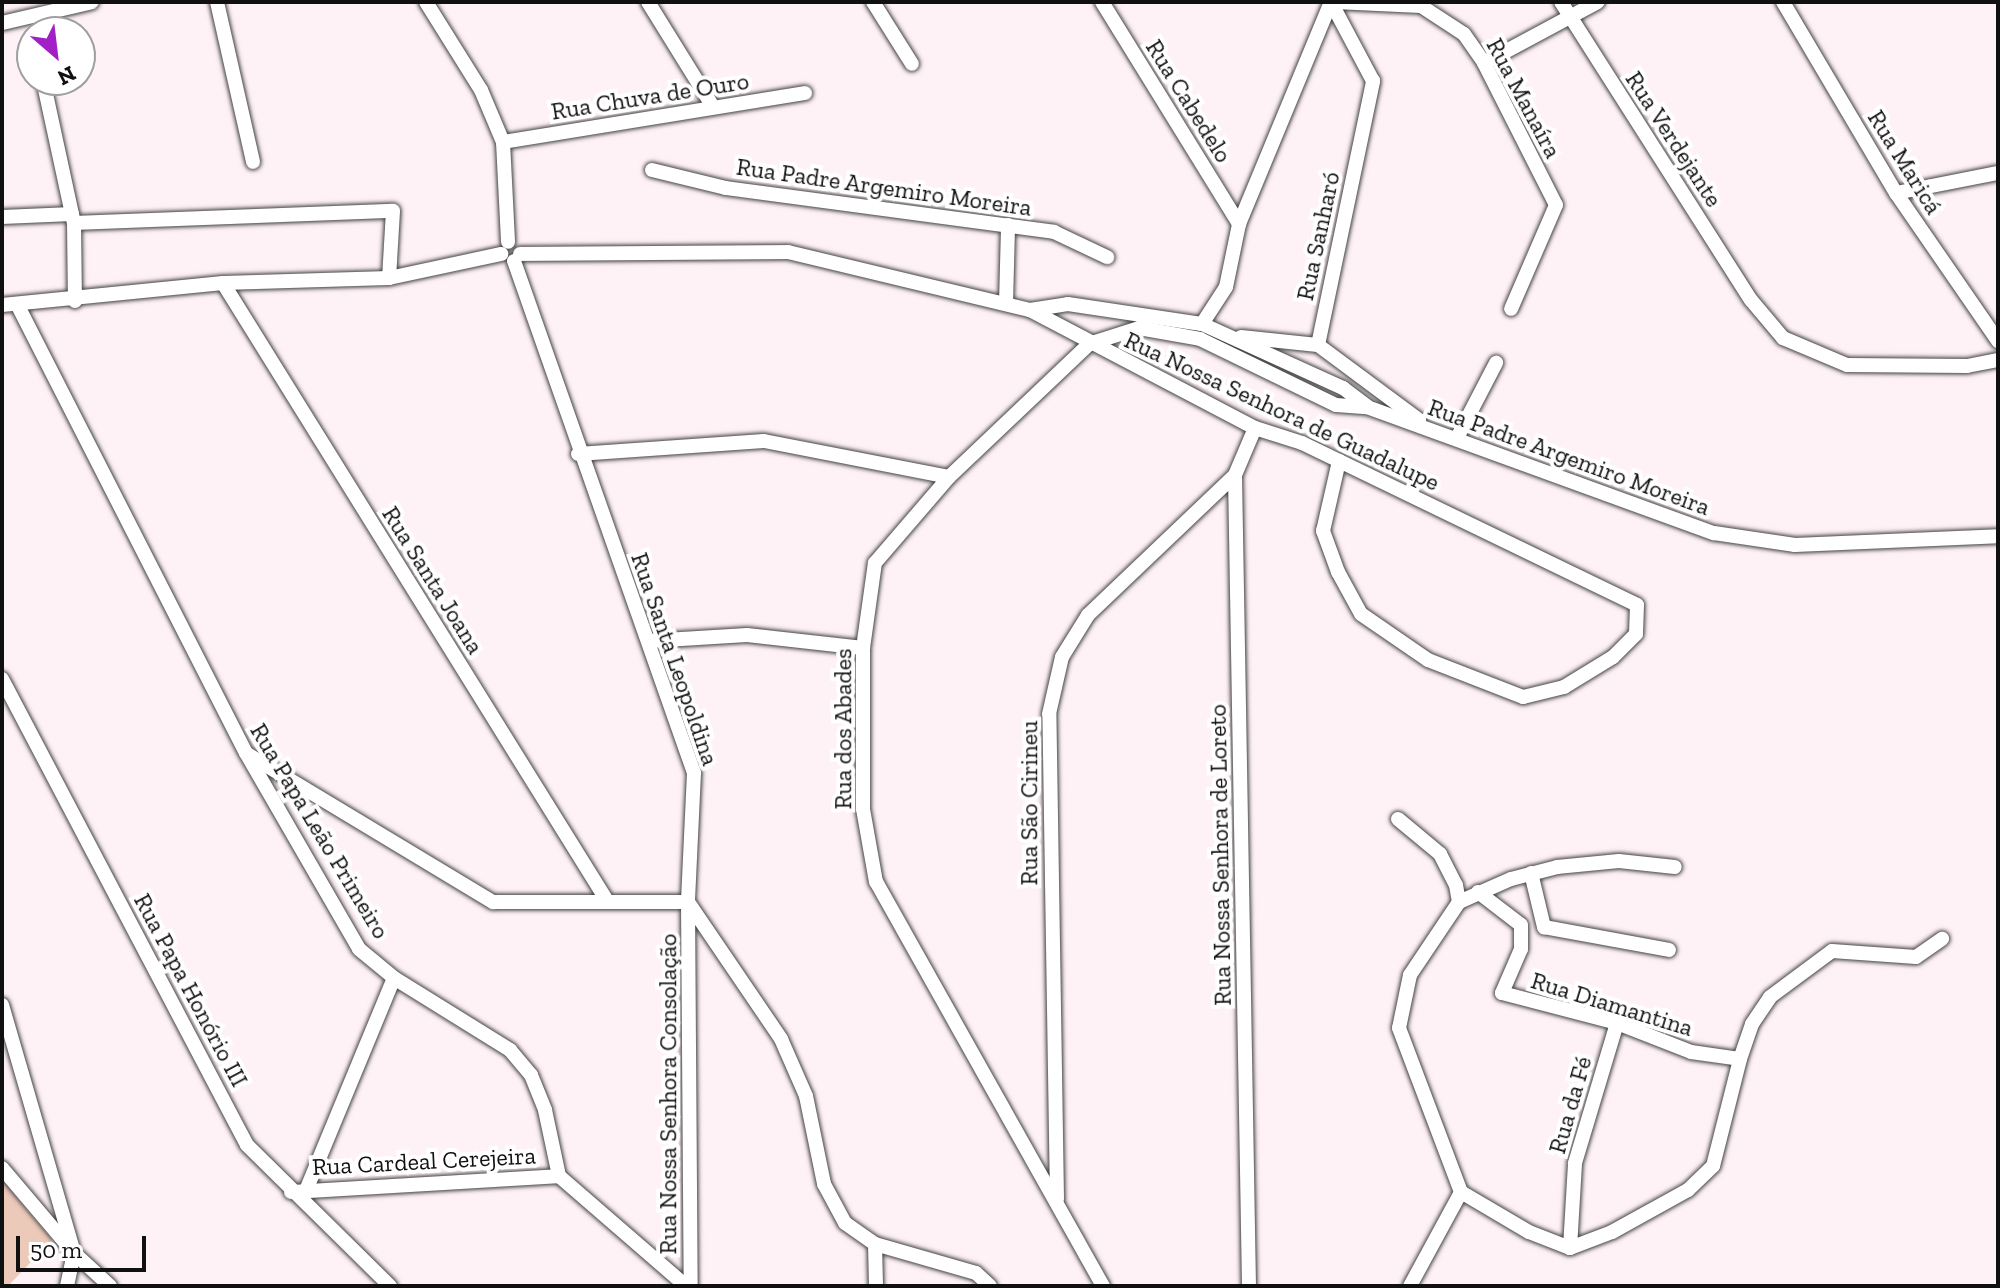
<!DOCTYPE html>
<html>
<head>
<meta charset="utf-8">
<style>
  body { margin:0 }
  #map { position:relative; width:2000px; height:1288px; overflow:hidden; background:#fff2f7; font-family:"Zilla Slab",serif }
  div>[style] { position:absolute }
  .green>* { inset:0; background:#ecc9b9 }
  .roads { filter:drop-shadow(0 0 2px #434343) drop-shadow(0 0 2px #434343) }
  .minor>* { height:14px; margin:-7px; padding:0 7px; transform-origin:7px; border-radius:7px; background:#fff }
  span { translate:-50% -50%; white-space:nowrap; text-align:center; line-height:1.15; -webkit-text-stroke:8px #fff; paint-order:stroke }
  .street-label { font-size:24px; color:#101010 }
  .frame { position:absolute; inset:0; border:4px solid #101010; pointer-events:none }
  .north { position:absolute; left:16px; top:16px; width:80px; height:80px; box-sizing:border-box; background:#fff; border:2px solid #9f9f9f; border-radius:50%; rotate:152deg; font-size:22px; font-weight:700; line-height:32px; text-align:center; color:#101010 }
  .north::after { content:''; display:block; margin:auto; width:28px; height:36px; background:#a21fc8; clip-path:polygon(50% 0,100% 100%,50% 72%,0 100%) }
  .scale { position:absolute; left:16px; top:1236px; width:130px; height:36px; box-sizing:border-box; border:4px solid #101010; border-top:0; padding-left:10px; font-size:24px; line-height:28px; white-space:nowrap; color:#101010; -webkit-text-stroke:6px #fff; paint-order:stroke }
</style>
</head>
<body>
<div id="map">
  <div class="green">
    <i style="clip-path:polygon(2px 1180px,52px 1240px,8px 1286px,2px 1286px)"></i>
  </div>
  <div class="roads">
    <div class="minor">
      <i style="left:217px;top:2px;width:164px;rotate:77.3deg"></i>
      <i style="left:426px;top:2px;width:104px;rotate:58deg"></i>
      <i style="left:481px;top:90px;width:56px;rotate:67.1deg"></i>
      <i style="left:503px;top:142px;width:100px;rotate:87.1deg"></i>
      <i style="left:648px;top:2px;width:123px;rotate:58.2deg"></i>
      <i style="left:873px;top:2px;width:73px;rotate:57.8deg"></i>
      <i style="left:1102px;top:2px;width:261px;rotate:58.3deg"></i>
      <i style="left:1335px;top:2px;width:86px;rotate:2.7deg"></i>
      <i style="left:1421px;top:6px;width:51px;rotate:33.1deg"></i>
      <i style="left:1464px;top:34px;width:35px;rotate:55deg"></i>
      <i style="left:1484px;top:63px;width:159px;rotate:63.1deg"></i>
      <i style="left:1556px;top:205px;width:113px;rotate:113.4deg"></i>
      <i style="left:1561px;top:2px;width:353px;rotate:57.5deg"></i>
      <i style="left:1751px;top:300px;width:50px;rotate:49.9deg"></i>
      <i style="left:1783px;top:338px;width:69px;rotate:22.9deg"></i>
      <i style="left:1847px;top:365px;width:120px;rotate:0.5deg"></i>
      <i style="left:1967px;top:366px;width:32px;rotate:-11deg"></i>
      <i style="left:1783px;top:2px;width:222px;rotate:59.4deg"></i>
      <i style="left:1896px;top:193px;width:180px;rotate:55.4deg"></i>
      <i style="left:2px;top:23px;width:92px;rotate:-13.1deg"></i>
      <i style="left:1484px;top:63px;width:129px;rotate:-28.2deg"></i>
      <i style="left:43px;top:80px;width:146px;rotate:77.8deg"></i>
      <i style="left:74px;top:223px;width:78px;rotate:89.3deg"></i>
      <i style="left:503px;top:142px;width:306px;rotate:-9.2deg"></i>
      <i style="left:652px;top:170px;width:76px;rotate:13.7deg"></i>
      <i style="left:726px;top:188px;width:331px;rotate:7.6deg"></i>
      <i style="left:1054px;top:232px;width:59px;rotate:25.3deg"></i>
      <i style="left:1896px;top:193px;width:104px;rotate:-11.1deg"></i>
      <i style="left:2px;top:217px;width:70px;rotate:-2.5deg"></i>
      <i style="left:74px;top:223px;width:319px;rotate:-2.2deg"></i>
      <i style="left:393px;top:211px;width:67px;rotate:93.4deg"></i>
      <i style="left:520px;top:254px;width:268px;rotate:-0.4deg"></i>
      <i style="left:788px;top:252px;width:249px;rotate:13.5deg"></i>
      <i style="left:1030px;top:310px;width:254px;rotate:27.7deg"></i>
      <i style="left:1255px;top:428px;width:49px;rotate:17.7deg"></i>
      <i style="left:1302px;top:443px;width:372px;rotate:25.8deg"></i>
      <i style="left:1637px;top:605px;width:29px;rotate:92deg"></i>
      <i style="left:1636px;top:634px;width:33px;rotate:135deg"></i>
      <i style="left:1613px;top:657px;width:57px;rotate:148.5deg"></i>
      <i style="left:1564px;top:687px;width:42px;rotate:166.3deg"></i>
      <i style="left:1523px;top:697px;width:102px;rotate:-158.7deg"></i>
      <i style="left:1428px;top:660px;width:81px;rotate:-145.5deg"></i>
      <i style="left:1361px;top:614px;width:48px;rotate:-118.7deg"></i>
      <i style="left:1338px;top:572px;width:44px;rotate:-110.1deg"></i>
      <i style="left:1323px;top:531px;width:72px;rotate:-77.1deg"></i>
      <i style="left:514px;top:261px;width:543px;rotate:70.63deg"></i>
      <i style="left:694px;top:773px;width:129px;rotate:92.7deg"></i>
      <i style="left:688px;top:902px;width:384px;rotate:89.6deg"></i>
      <i style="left:223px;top:283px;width:728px;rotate:58.14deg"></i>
      <i style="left:17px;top:304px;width:504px;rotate:62.98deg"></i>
      <i style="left:246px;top:753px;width:226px;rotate:60deg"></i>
      <i style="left:359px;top:949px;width:45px;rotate:39.6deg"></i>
      <i style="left:394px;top:978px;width:137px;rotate:31.8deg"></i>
      <i style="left:510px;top:1050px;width:33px;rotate:50deg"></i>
      <i style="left:531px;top:1075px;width:38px;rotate:68deg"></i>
      <i style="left:545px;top:1110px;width:67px;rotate:78deg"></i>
      <i style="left:559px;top:1176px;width:168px;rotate:40.9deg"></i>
      <i style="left:1006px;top:304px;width:79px;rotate:-88.5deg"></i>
      <i style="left:2px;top:305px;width:222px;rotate:-5.7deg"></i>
      <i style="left:223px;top:283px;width:166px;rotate:-1.7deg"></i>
      <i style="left:389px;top:278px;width:115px;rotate:-12.1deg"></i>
      <i style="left:1030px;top:310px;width:38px;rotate:-9deg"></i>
      <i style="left:1068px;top:304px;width:135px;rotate:8.5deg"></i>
      <i style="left:1202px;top:324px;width:155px;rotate:24.4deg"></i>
      <i style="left:1343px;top:388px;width:30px;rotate:37deg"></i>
      <i style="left:1202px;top:324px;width:44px;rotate:-57deg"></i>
      <i style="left:1226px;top:287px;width:64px;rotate:-78.3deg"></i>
      <i style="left:1239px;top:224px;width:240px;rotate:-67.5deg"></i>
      <i style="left:1241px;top:337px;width:77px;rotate:5.9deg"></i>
      <i style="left:1318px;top:345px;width:126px;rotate:36.6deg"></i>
      <i style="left:1318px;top:345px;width:270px;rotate:-78.2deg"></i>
      <i style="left:1373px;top:81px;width:89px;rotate:-118deg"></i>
      <i style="left:1457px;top:438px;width:85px;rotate:-62.5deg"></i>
      <i style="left:578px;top:454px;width:186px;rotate:-4deg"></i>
      <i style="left:764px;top:441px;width:188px;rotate:11deg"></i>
      <i style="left:649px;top:641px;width:98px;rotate:-3.5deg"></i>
      <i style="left:747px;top:635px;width:117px;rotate:6.4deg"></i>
      <i style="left:2px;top:679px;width:526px;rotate:62.27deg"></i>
      <i style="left:247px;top:1145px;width:201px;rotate:44.6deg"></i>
      <i style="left:249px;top:755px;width:285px;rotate:31.1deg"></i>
      <i style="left:493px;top:902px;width:195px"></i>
      <i style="left:1398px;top:819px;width:55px;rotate:39.8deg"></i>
      <i style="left:1440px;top:854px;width:35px;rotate:63deg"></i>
      <i style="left:1456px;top:885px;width:17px;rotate:80deg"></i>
      <i style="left:1459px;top:902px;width:88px;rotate:123.9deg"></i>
      <i style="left:1410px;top:975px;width:54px;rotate:101.7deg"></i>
      <i style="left:1399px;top:1028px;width:175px;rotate:69.3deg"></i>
      <i style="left:1531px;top:873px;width:56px;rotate:76.5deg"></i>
      <i style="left:1544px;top:927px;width:127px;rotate:10.4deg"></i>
      <i style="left:1478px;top:892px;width:54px;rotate:37.5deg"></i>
      <i style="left:1521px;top:925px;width:24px;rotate:90deg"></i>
      <i style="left:1521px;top:949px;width:48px;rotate:113.4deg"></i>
      <i style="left:1502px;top:993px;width:119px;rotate:14.6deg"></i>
      <i style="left:1617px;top:1023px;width:79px;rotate:21.4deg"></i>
      <i style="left:1691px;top:1052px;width:49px;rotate:8.1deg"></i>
      <i style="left:688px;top:902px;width:166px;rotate:55.8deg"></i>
      <i style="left:781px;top:1039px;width:62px;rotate:66.3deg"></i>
      <i style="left:806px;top:1096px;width:90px;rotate:78.4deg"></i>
      <i style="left:824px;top:1184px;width:44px;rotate:61.7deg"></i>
      <i style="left:845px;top:1223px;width:37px;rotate:35deg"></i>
      <i style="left:875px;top:1244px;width:105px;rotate:16deg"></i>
      <i style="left:976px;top:1273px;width:19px;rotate:43deg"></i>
      <i style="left:1459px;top:902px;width:57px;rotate:-23.9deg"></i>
      <i style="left:1511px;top:879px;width:48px;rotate:-14.6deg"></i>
      <i style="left:1557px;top:867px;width:62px;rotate:-5.5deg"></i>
      <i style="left:1619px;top:861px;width:56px;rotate:6.1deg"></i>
      <i style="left:2px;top:1005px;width:258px;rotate:73.8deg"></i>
      <i style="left:74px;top:1253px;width:49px;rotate:42.5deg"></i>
      <i style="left:2px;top:1168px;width:111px;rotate:49.7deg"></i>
      <i style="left:74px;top:1253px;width:34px;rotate:102deg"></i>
      <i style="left:307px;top:1188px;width:227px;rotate:-67.5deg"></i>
      <i style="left:291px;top:1192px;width:268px;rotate:-3.4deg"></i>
      <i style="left:1461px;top:1192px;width:79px;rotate:30.5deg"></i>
      <i style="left:1529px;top:1232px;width:44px;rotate:21.3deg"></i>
      <i style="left:1570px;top:1248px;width:45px;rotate:-20.9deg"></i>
      <i style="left:1612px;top:1232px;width:87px;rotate:-28.9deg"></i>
      <i style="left:1688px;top:1190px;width:35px;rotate:-44deg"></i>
      <i style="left:1713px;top:1166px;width:110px;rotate:-75.8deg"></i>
      <i style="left:1740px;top:1059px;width:37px;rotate:-71deg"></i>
      <i style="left:1752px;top:1024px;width:32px;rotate:-56deg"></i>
      <i style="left:1770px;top:997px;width:77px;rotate:-36.6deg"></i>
      <i style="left:1832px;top:951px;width:84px;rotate:4.1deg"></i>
      <i style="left:1916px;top:957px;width:32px;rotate:-35deg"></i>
      <i style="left:1057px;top:1199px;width:485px;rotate:-90.9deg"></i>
      <i style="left:1049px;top:714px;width:58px;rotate:-77.2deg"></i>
      <i style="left:1062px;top:657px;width:49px;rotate:-58.2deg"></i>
      <i style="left:1088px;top:615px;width:203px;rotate:-43.6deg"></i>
      <i style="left:875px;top:1244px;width:42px;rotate:88.6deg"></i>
      <i style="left:1570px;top:1248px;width:85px;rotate:-86.6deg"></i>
      <i style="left:1575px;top:1163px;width:146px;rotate:-73.3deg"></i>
      <i style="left:1103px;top:1286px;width:463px;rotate:-119.3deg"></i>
      <i style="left:876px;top:882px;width:74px;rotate:-100.1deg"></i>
      <i style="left:863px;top:809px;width:161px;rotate:-90deg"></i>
      <i style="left:863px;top:648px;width:86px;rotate:-82deg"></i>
      <i style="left:875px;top:563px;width:113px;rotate:-49.3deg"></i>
      <i style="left:949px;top:477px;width:193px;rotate:-43.5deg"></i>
      <i style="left:1089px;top:344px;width:52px;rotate:-17.7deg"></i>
      <i style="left:1139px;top:328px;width:62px;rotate:10.2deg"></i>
      <i style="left:1200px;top:339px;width:151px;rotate:25.9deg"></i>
      <i style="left:1336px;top:405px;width:31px;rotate:4deg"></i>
      <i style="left:1367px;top:407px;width:369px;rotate:20deg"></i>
      <i style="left:1714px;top:533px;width:82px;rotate:8.4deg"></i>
      <i style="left:1795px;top:545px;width:203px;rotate:-2.5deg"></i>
      <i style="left:1249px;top:1286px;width:811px;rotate:-90.99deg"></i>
      <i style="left:1235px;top:475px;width:51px;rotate:-66.9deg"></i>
      <i style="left:1410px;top:1286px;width:107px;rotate:-61.5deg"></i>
    </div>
  </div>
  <div class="street-label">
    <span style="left:650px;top:96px;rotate:-9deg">Rua Chuva de Ouro</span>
    <span style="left:1524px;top:98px;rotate:62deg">Rua Manaíra</span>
    <span style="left:1189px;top:101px;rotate:58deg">Rua Cabedelo</span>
    <span style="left:1674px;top:139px;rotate:57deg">Rua Verdejante</span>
    <span style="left:1905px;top:162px;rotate:58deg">Rua Maricá</span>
    <span style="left:884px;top:187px;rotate:8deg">Rua Padre Argemiro Moreira</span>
    <span style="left:1318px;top:236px;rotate:-78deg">Rua Sanharó</span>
    <span style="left:1282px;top:411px;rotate:25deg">Rua Nossa Senhora de Guadalupe</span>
    <span style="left:1569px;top:457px;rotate:20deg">Rua Padre Argemiro Moreira</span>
    <span style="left:433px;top:580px;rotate:58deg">Rua Santa Joana</span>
    <span style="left:675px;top:659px;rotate:71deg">Rua Santa Leopoldina</span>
    <span style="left:843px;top:729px;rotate:-90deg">Rua dos Abades</span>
    <span style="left:1029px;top:803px;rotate:-90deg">Rua São Cirineu</span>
    <span style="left:320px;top:831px;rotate:59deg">Rua Papa Leão Primeiro</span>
    <span style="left:1220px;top:855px;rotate:-91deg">Rua Nossa Senhora de Loreto</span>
    <span style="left:191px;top:990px;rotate:62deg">Rua Papa Honório III</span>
    <span style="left:1612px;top:1004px;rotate:17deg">Rua Diamantina</span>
    <span style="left:668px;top:1094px;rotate:-90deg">Rua Nossa Senhora Consolação</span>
    <span style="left:1570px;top:1105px;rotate:-74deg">Rua da Fé</span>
    <span style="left:424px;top:1161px;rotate:-3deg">Rua Cardeal Cerejeira</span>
  </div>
  <div class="frame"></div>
  <div class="north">N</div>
  <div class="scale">50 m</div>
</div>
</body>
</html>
